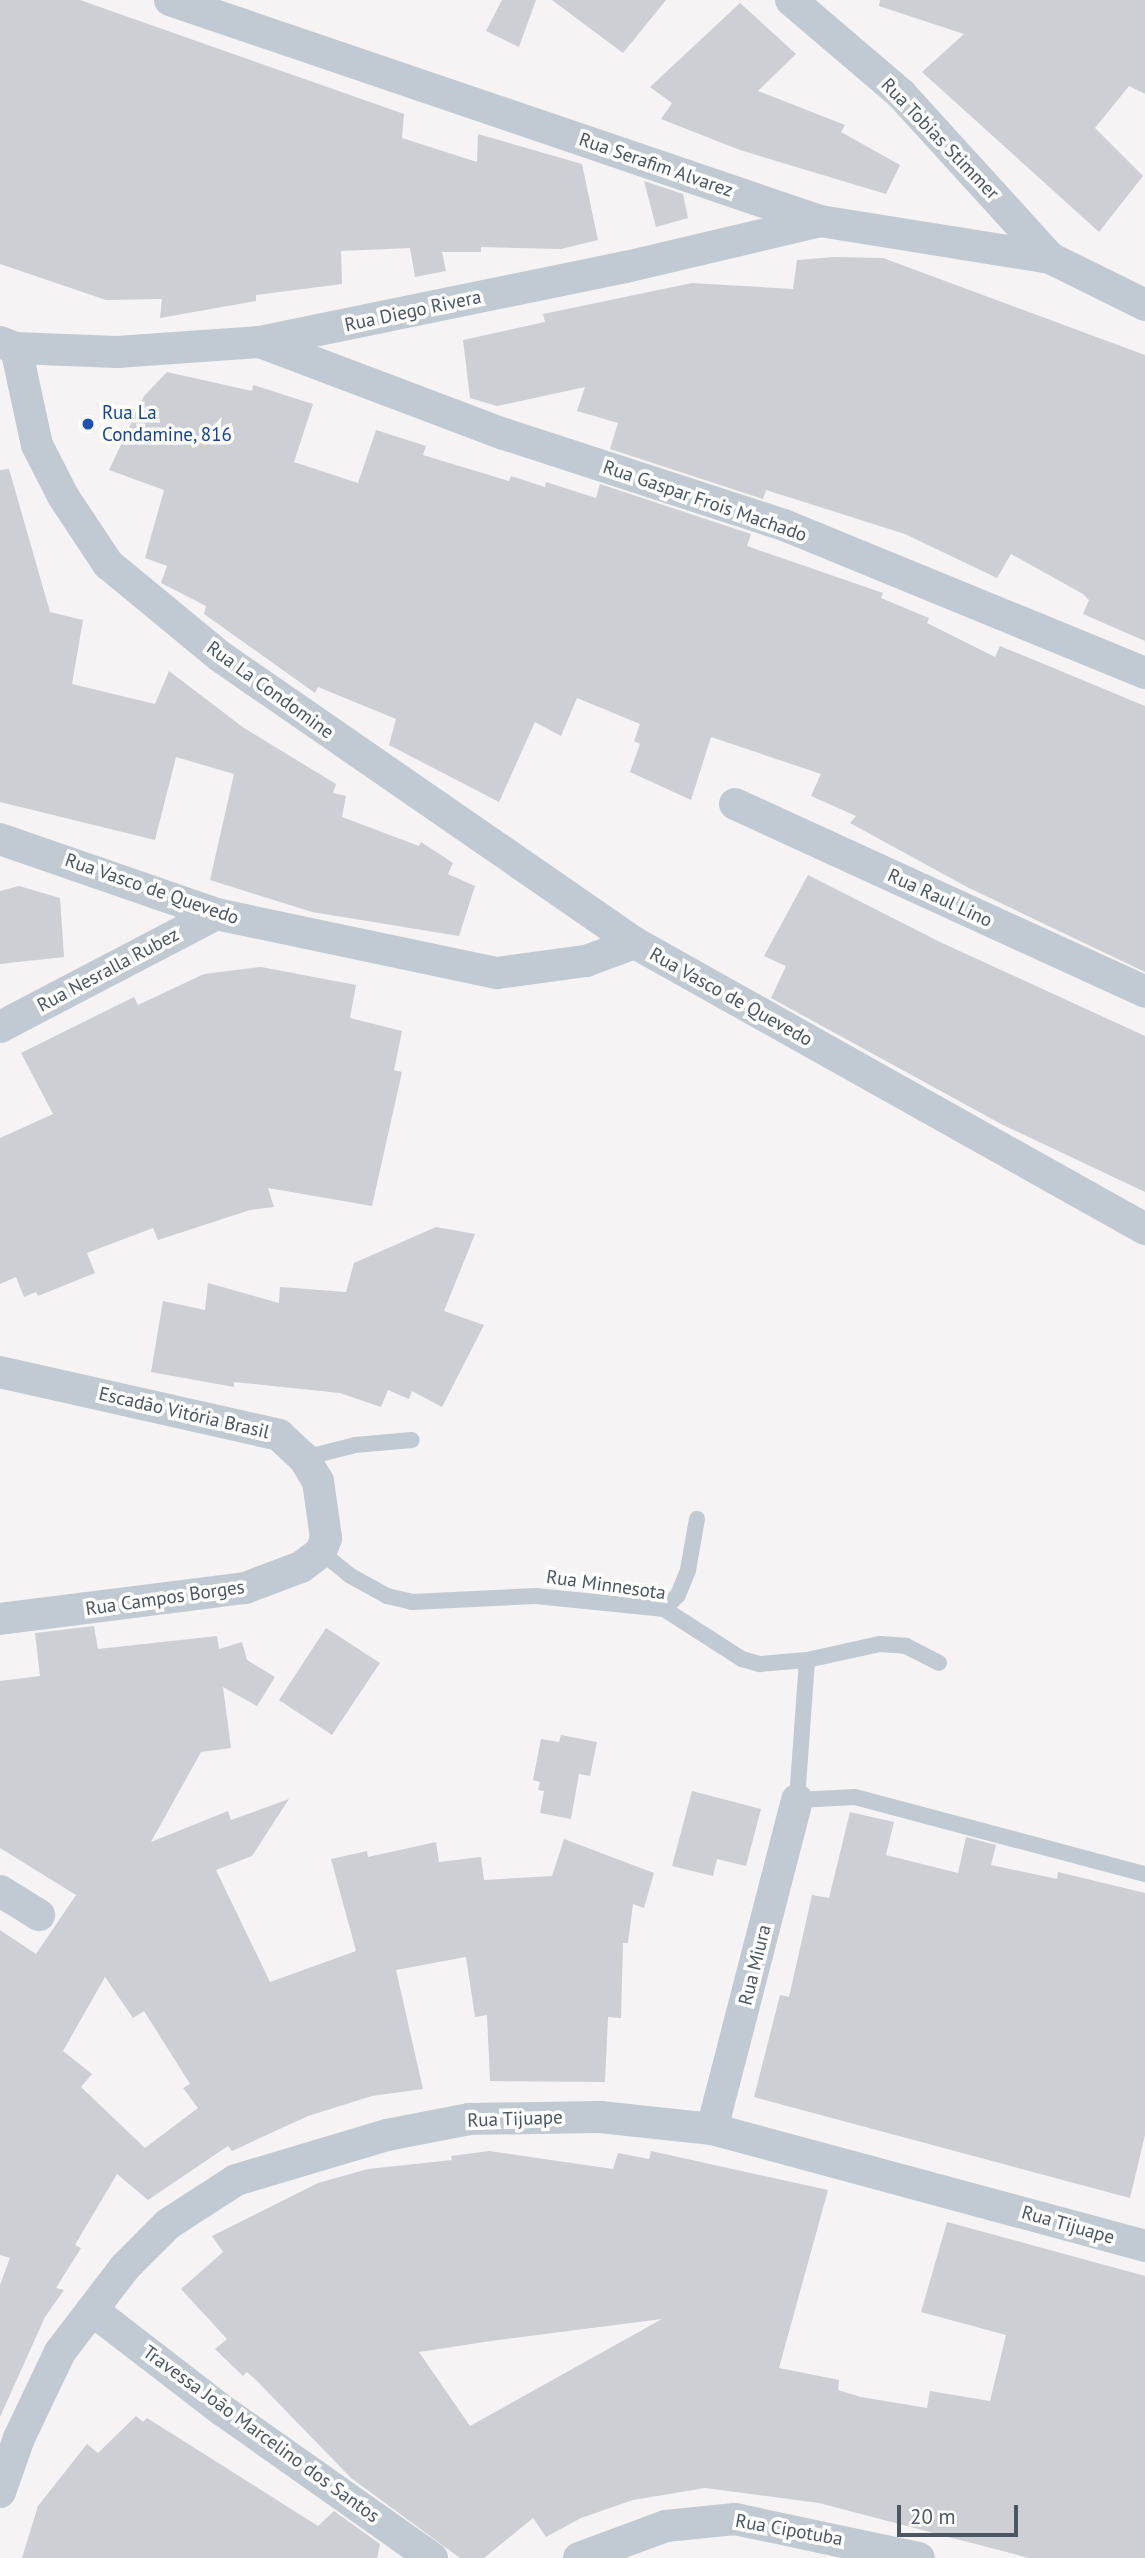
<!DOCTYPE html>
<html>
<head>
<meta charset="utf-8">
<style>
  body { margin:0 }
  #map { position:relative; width:1145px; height:2558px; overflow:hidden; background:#f5f3f3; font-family:"PT Sans",sans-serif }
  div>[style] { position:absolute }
  .building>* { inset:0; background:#cdcfd5 }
  .lane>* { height:16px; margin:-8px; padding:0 8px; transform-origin:8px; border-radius:8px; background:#c1cad2 }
  .street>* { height:32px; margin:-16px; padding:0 16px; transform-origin:16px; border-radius:16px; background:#c1cad2 }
  .dots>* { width:19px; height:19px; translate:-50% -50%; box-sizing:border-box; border:4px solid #fff; border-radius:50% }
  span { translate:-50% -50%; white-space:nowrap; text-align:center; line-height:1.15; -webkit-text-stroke:7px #fff; paint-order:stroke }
  .street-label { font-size:19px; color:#4a5661 }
  .transit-label { font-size:19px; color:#164399 }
  .left { translate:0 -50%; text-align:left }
  .scale { position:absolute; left:897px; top:2505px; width:121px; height:32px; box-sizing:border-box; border:4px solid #4a5661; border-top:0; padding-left:9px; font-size:21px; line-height:24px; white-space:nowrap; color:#4a5661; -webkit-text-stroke:5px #fff; paint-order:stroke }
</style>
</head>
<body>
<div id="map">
  <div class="building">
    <i style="clip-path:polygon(0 0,80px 0,404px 114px,402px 138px,477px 162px,478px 134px,582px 164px,598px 240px,561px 249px,481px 247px,481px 252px,442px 252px,446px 271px,415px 277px,410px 248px,341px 251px,342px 284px,256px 295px,256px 301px,160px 318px,162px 299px,106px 300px,0 264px)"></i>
    <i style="clip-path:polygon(502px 0,536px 0,519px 47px,486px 31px)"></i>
    <i style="clip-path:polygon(552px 0,666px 0,623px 53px)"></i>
    <i style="clip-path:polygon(880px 0,1145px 0,1145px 94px,1129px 86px,1095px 128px,1143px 176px,1099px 232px,922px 72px,964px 34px,879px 6px)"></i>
    <i style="clip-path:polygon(740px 3px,796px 54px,758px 91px,845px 125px,841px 132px,900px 165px,886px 194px,740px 150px,661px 119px,672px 103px,650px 87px)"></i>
    <i style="clip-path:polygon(644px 181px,683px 194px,688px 218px,656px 227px)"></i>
    <i style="clip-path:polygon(834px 257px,883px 258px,1145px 355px,1145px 641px,1083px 614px,1089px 600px,1083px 594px,1011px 554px,997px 578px,905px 534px,766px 490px,763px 499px,610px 449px,618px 423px,577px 411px,585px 387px,497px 406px,470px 398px,463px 340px,545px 322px,543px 314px,692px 283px,793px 289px,797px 260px)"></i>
    <i style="clip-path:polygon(167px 372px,252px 391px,253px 385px,313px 404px,294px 462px,358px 483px,376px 430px,426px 446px,423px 455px,509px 481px,511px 476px,545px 487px,546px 482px,596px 498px,600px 484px,751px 534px,747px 546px,883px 593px,881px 598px,929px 618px,927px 623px,995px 657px,1000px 646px,1145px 706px,1145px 972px,967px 887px,850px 823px,856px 816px,811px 796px,821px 774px,711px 737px,691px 800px,630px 772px,640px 744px,634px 741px,640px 724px,577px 698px,561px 736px,535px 722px,499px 802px,389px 745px,396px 719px,318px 687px,315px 693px,204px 614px,206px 606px,161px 583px,167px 566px,145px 558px,164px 490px,109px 470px,144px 396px)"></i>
    <i style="clip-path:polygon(9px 469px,50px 612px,83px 620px,72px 684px,155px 704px,169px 671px,244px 728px,336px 784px,333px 793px,346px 796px,342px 817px,419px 846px,421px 842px,453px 863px,448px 874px,475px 886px,459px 936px,312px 912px,210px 880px,234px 774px,176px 757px,155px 840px,0 802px,0 470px)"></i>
    <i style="clip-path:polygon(808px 875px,940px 942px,1145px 1036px,1145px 1192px,1001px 1124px,771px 998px,786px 966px,764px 956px)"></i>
    <i style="clip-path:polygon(19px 886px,60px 898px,64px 957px,0 964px,0 891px)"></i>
    <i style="clip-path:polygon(261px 967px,356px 985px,350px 1018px,402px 1031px,394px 1070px,402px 1072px,372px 1206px,268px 1188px,274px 1207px,250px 1210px,158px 1240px,153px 1228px,87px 1253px,95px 1273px,38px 1296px,36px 1292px,24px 1297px,16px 1277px,0 1284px,0 1138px,53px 1114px,21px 1053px,134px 997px,138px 1005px,204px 974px)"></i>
    <i style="clip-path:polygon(436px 1227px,475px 1234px,444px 1311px,484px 1325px,442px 1407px,412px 1391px,409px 1399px,388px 1390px,381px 1407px,340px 1393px,234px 1382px,234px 1387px,151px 1372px,163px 1301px,205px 1310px,208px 1283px,279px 1303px,280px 1287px,346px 1292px,354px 1263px)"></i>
    <i style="clip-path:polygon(evenodd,94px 1626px,98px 1649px,217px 1636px,219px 1649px,242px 1642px,247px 1660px,275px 1677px,257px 1706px,223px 1687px,231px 1748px,201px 1752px,151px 1842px,228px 1811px,231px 1820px,289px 1799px,252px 1856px,216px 1870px,270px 1982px,356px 1951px,331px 1859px,367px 1851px,368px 1857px,436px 1842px,439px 1862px,481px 1857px,484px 1880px,552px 1876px,564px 1839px,654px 1873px,644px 1908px,633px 1904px,628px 1943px,623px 1943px,621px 2018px,608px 2017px,605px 2082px,490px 2081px,487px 2015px,475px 2017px,466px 1957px,396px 1970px,423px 2089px,372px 2096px,308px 2116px,232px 2151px,228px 2146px,148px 2200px,117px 2174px,75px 2245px,81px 2248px,56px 2288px,64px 2290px,45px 2317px,0 2417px,0 2285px,10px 2258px,0 2255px,0 1930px,36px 1954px,76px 1895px,0 1848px,0 1681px,40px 1676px,35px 1633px,94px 1626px,105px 1977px,133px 2018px,144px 2011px,190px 2084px,183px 2088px,198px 2108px,145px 2148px,81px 2087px,92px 2074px,63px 2051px,105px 1977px)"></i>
    <i style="clip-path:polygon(326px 1628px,380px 1663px,332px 1735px,279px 1700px)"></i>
    <i style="clip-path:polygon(561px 1735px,597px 1742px,590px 1776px,579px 1774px,571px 1819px,540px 1813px,544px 1791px,538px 1790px,540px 1782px,533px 1780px,541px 1739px,559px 1742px)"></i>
    <i style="clip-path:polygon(692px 1791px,761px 1809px,746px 1866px,717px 1859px,713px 1876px,672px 1866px)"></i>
    <i style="clip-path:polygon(850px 1812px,894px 1822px,886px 1855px,958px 1873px,966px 1837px,996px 1845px,991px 1865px,1057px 1879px,1058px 1872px,1145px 1893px,1145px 2135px,1130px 2198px,754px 2097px,780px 1995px,789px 1997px,812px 1895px,829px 1898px)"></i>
    <i style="clip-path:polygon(evenodd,489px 2151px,613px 2169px,618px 2153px,649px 2159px,651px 2151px,828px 2190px,779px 2368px,839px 2380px,838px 2390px,861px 2397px,927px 2408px,930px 2391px,990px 2401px,1006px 2335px,921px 2312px,947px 2222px,1145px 2276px,1145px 2558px,1029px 2558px,819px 2503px,705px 2488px,633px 2500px,581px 2518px,546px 2537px,533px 2518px,484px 2558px,460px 2558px,351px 2478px,256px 2380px,247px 2372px,243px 2376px,215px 2349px,227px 2339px,181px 2289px,223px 2252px,212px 2236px,318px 2183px,368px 2169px,452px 2160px,451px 2156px,489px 2151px,662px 2319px,470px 2426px,419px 2352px,491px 2341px,662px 2319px)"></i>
    <i style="clip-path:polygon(136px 2416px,143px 2422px,147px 2418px,318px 2526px,334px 2511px,380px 2544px,377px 2558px,22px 2558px,38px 2506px,87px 2444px,98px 2453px)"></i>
  </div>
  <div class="lane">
    <i style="left:304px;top:1458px;width:53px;rotate:-14.3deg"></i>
    <i style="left:355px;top:1445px;width:57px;rotate:-5deg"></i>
    <i style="left:321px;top:1552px;width:36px;rotate:39deg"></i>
    <i style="left:349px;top:1575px;width:43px;rotate:28.9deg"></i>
    <i style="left:387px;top:1596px;width:26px;rotate:13deg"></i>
    <i style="left:412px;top:1602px;width:124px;rotate:-2.8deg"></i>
    <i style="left:536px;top:1596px;width:129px;rotate:5.8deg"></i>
    <i style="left:664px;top:1609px;width:93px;rotate:32.7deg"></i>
    <i style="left:742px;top:1659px;width:19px;rotate:16deg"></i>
    <i style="left:760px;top:1664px;width:47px;rotate:-4.9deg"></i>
    <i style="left:807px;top:1660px;width:140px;rotate:94.1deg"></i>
    <i style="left:797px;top:1800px;width:58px;rotate:-3deg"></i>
    <i style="left:855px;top:1797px;width:300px;rotate:14.9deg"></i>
    <i style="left:664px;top:1609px;width:20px;rotate:-45deg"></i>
    <i style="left:678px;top:1595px;width:27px;rotate:-68deg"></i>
    <i style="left:688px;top:1570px;width:52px;rotate:-80deg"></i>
    <i style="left:807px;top:1660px;width:75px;rotate:-12.4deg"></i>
    <i style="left:880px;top:1644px;width:26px;rotate:4deg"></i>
    <i style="left:906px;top:1646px;width:37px;rotate:27deg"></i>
  </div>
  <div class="street">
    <i style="left:170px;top:0;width:687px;rotate:18.78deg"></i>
    <i style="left:820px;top:221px;width:233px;rotate:9.1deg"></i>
    <i style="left:1050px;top:258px;width:106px;rotate:26.3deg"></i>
    <i style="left:791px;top:0;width:145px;rotate:40.5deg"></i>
    <i style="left:901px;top:94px;width:222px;rotate:47.7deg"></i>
    <i style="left:0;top:342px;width:17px;rotate:21deg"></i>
    <i style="left:16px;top:348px;width:101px;rotate:2.3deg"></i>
    <i style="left:117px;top:352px;width:143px;rotate:-4deg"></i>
    <i style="left:260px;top:342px;width:374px;rotate:-11.6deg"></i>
    <i style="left:626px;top:267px;width:199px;rotate:-13.3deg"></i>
    <i style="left:260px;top:342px;width:261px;rotate:20.7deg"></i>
    <i style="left:504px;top:434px;width:294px;rotate:18deg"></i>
    <i style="left:784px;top:525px;width:390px;rotate:22.3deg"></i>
    <i style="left:16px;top:348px;width:99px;rotate:77.8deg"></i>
    <i style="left:37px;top:445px;width:57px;rotate:63deg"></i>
    <i style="left:63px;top:496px;width:82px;rotate:56.5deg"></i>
    <i style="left:108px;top:564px;width:146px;rotate:39.5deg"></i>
    <i style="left:221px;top:657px;width:503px;rotate:34.64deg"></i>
    <i style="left:635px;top:943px;width:585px;rotate:29.28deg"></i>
    <i style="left:735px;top:804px;width:451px;rotate:24.6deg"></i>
    <i style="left:0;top:839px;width:229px;rotate:19.1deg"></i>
    <i style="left:216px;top:914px;width:287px;rotate:11.9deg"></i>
    <i style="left:497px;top:973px;width:90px;rotate:-7.7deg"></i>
    <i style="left:586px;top:961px;width:52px;rotate:-20.2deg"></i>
    <i style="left:0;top:1027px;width:244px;rotate:-27.6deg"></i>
    <i style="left:0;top:1372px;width:286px;rotate:12.7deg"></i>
    <i style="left:279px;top:1435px;width:34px;rotate:43deg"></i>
    <i style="left:304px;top:1458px;width:27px;rotate:59deg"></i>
    <i style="left:318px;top:1481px;width:58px;rotate:82deg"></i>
    <i style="left:326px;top:1538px;width:15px;rotate:110deg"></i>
    <i style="left:321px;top:1552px;width:25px;rotate:143deg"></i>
    <i style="left:301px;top:1567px;width:60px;rotate:159.4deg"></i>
    <i style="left:245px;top:1588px;width:247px;rotate:172.8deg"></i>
    <i style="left:0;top:1891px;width:46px;rotate:31.6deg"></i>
    <i style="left:712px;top:2129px;width:340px;rotate:-75.5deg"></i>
    <i style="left:92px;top:2310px;width:164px;rotate:37.6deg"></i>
    <i style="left:222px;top:2410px;width:257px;rotate:35.2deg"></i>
    <i style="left:0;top:2492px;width:57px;rotate:-70.6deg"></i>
    <i style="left:19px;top:2438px;width:95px;rotate:-64.5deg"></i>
    <i style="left:60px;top:2352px;width:107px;rotate:-52.6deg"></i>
    <i style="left:125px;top:2267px;width:61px;rotate:-45deg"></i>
    <i style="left:168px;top:2224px;width:81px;rotate:-32.9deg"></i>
    <i style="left:236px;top:2180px;width:158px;rotate:-16.6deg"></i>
    <i style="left:387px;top:2135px;width:84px;rotate:-11deg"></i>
    <i style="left:469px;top:2119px;width:131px;rotate:-0.9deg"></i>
    <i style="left:600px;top:2117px;width:113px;rotate:6.1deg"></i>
    <i style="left:712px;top:2129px;width:449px;rotate:15.1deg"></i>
    <i style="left:579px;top:2558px;width:93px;rotate:-20.2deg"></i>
    <i style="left:666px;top:2526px;width:69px;rotate:-5.8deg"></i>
    <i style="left:735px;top:2519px;width:188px;rotate:12deg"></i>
  </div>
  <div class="dots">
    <i style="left:88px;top:424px;background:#1a4fb4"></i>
  </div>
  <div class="street-label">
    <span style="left:940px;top:139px;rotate:46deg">Rua Tobias Stimmer</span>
    <span style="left:656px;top:165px;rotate:19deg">Rua Serafim Alvarez</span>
    <span style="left:413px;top:311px;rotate:-12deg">Rua Diego Rivera</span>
    <span style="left:705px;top:501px;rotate:19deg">Rua Gaspar Frois Machado</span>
    <span style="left:270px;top:690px;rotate:36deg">Rua La Condomine</span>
    <span style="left:152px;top:889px;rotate:19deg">Rua Vasco de Quevedo</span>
    <span style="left:940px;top:898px;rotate:25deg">Rua Raul Lino</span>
    <span style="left:108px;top:970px;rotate:-28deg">Rua Nesralla Rubez</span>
    <span style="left:731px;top:997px;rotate:29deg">Rua Vasco de Quevedo</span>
    <span style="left:184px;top:1413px;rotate:13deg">Escadão Vitória Brasil</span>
    <span style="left:606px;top:1585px;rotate:8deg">Rua Minnesota</span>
    <span style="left:165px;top:1598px;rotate:-8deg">Rua Campos Borges</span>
    <span style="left:755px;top:1965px;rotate:-76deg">Rua Miura</span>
    <span style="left:515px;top:2119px;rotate:-2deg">Rua Tijuape</span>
    <span style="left:1068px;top:2225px;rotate:16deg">Rua Tijuape</span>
    <span style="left:261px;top:2434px;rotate:36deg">Travessa João Marcelino dos Santos</span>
    <span style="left:789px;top:2530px;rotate:10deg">Rua Cipotuba</span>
  </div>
  <div class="transit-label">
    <span class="left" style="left:102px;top:424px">Rua La<br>Condamine, 816</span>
  </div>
  <div class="scale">20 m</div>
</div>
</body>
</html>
